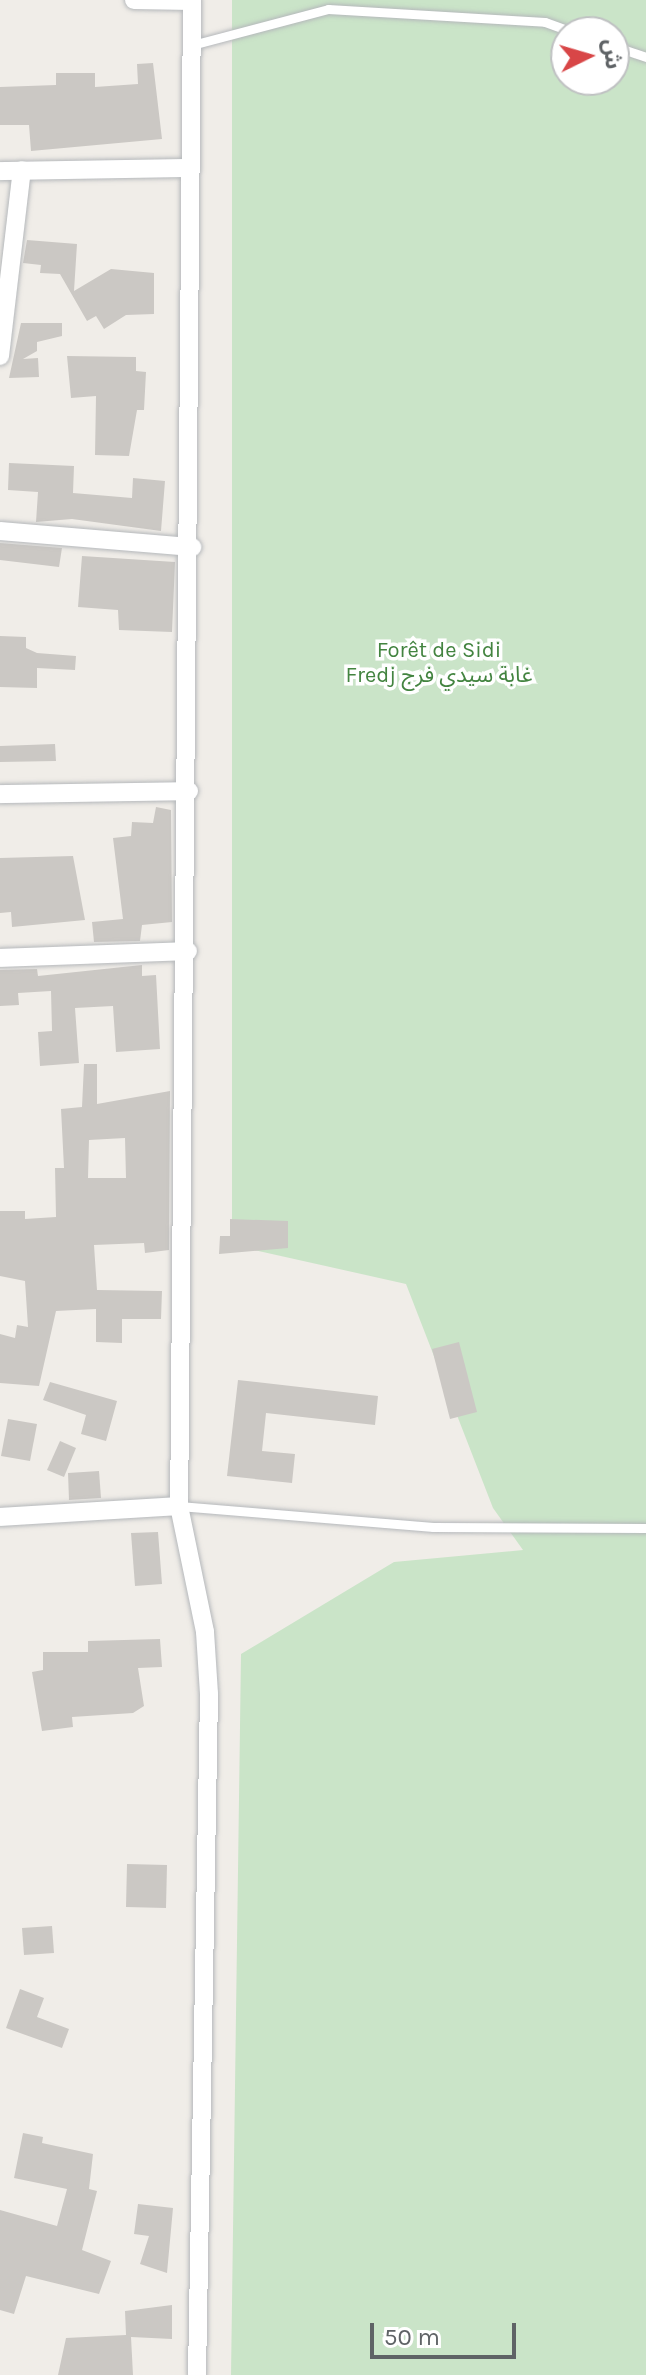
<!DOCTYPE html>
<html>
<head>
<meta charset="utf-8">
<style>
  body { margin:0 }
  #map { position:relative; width:646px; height:2375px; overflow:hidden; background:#f0ede8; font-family:Karla,"Noto Sans Arabic",sans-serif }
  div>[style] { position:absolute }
  .green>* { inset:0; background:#cae4c8 }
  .building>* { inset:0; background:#cbc8c4 }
  .roads { filter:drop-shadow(0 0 2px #b5b8bb) drop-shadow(0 0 2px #b5b8bb) }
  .lane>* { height:9px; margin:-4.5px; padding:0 4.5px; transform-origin:4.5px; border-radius:4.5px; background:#fff }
  .street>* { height:18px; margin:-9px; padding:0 9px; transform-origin:9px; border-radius:9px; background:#fff }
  span { translate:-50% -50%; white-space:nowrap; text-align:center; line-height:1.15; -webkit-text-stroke:7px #fff; paint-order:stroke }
  .park-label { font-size:22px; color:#438440 }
  .north { position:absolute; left:550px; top:16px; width:80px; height:80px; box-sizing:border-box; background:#fff; border:2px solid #bfc1c2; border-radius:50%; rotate:85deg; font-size:22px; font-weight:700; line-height:32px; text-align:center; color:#5f6366 }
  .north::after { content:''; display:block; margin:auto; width:28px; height:36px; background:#d84647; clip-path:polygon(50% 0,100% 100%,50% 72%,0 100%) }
  .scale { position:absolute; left:370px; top:2323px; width:146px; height:36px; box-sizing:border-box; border:4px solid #5f6366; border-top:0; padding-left:10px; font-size:24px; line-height:28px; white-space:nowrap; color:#5f6366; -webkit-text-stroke:6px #fff; paint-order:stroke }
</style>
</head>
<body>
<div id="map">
  <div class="green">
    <i style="clip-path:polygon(evenodd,232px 0,646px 0,646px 2375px,231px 2375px,241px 1654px,394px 1562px,523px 1550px,493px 1508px,406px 1284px,232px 1245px,232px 0,566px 32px,614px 32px,614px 80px,566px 80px,566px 32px)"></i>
  </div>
  <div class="building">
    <i style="clip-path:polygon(153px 63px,162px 139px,31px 151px,29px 125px,0 125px,0 87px,56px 85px,56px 73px,95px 73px,95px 87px,138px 84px,137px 64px)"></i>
    <i style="clip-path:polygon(27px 240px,77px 244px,74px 291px,111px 269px,154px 273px,154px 314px,126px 315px,104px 329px,96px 316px,87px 321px,60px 274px,40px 273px,41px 265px,23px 263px)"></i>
    <i style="clip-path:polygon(21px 323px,62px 323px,62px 336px,37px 342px,37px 351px,23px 359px,38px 358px,39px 377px,9px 378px)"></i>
    <i style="clip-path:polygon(67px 356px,136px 357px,136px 371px,146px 372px,144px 410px,137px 410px,129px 456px,95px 455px,96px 396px,71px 398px)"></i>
    <i style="clip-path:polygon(9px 463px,74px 466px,73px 493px,132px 498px,133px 478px,165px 481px,161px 531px,72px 519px,36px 522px,38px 492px,8px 490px)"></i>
    <i style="clip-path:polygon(0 543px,62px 548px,59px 567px,0 560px)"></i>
    <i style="clip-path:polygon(82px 556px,175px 562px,172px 632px,119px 630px,118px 610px,78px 607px)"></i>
    <i style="clip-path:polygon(0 636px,26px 637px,26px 648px,37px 653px,76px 656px,75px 670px,37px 668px,37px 688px,0 687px)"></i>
    <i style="clip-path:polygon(55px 744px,56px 761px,0 762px,0 746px)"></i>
    <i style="clip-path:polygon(156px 807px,171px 810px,172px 922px,142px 925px,140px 941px,94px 942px,92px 922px,123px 919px,113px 838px,131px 836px,132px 822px,153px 823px)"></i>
    <i style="clip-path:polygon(73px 856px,85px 920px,12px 927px,11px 912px,0 913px,0 858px)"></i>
    <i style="clip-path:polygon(142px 965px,142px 976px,156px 975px,160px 1049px,116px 1052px,113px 1006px,75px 1008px,79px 1063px,40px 1066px,38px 1032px,52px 1031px,51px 991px,18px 993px,19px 1005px,0 1006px,0 970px,37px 969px,38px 976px)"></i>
    <i style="clip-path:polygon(evenodd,84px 1064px,97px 1064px,97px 1104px,170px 1091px,169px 1250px,145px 1253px,144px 1243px,94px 1245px,97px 1290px,162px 1291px,161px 1319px,122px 1319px,122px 1343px,96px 1342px,96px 1309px,56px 1311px,39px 1386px,0 1383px,0 1334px,15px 1338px,17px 1325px,28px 1327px,25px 1281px,0 1276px,0 1211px,25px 1211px,25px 1219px,56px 1217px,55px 1168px,64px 1168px,61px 1109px,82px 1107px,84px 1064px,125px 1138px,126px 1178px,88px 1178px,89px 1140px,125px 1138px)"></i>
    <i style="clip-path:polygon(230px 1219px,288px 1221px,288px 1248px,219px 1254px,220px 1236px,230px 1236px)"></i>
    <i style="clip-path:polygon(459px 1342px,477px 1412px,450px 1419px,432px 1349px)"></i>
    <i style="clip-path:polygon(238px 1380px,378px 1396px,375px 1425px,266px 1413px,262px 1451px,295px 1454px,292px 1483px,227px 1476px)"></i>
    <i style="clip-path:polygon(50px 1382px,117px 1401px,106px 1441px,81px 1434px,86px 1415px,43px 1400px)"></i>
    <i style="clip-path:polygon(8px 1419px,37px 1424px,30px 1461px,1px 1456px)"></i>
    <i style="clip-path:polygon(60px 1441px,76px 1448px,64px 1477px,47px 1470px)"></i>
    <i style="clip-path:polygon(99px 1471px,101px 1498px,69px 1500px,68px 1473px)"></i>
    <i style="clip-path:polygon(158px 1532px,162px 1584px,135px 1586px,131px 1533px)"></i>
    <i style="clip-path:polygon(160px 1639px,162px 1667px,138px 1668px,144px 1706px,133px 1713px,72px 1717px,73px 1727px,42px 1731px,32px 1672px,43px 1670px,43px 1652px,88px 1652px,88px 1641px)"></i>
    <i style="clip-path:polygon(127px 1864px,167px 1865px,166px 1908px,126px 1907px)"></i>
    <i style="clip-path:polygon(52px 1926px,54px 1953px,24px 1955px,22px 1928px)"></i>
    <i style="clip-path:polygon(20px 1989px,44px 1998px,37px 2017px,69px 2029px,62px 2048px,6px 2028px)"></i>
    <i style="clip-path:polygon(23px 2133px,43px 2137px,42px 2143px,93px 2154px,89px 2189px,97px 2191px,82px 2250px,111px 2261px,99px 2294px,26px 2276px,14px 2314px,0 2310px,0 2210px,57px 2226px,67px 2189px,14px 2178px)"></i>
    <i style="clip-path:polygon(138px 2204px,173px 2208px,167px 2273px,140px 2264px,149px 2236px,134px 2234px)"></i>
    <i style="clip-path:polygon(172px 2305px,172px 2339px,131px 2337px,133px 2375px,58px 2375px,66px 2338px,126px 2335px,125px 2311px)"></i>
  </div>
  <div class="roads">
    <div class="lane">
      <i style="left:192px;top:45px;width:141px;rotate:-14.8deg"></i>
      <i style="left:328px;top:9px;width:217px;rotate:3.4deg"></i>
      <i style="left:545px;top:22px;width:30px;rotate:20deg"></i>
      <i style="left:614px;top:46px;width:34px;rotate:19deg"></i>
      <i style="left:179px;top:1506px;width:255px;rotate:4.7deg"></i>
      <i style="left:433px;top:1527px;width:213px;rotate:0.3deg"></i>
    </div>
    <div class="street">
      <i style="left:134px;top:0;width:58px;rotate:1deg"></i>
      <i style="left:192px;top:0;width:1506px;rotate:90.49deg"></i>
      <i style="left:179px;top:1506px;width:129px;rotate:78.3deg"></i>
      <i style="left:205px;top:1632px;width:62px;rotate:86.3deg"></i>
      <i style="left:209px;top:1694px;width:681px;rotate:91.01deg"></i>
      <i style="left:0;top:171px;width:191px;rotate:-0.9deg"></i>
      <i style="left:0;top:356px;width:187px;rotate:-83.3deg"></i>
      <i style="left:0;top:531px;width:193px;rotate:4.8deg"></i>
      <i style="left:0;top:794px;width:189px;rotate:-0.9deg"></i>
      <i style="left:0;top:958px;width:188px;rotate:-2.1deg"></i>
      <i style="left:0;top:1517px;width:179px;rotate:-3.5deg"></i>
    </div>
  </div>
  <div class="park-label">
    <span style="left:439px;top:663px">Forêt de Sidi<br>Fredj غابة سيدي فرج</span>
  </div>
  <div class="north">ش</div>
  <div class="scale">50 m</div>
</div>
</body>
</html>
